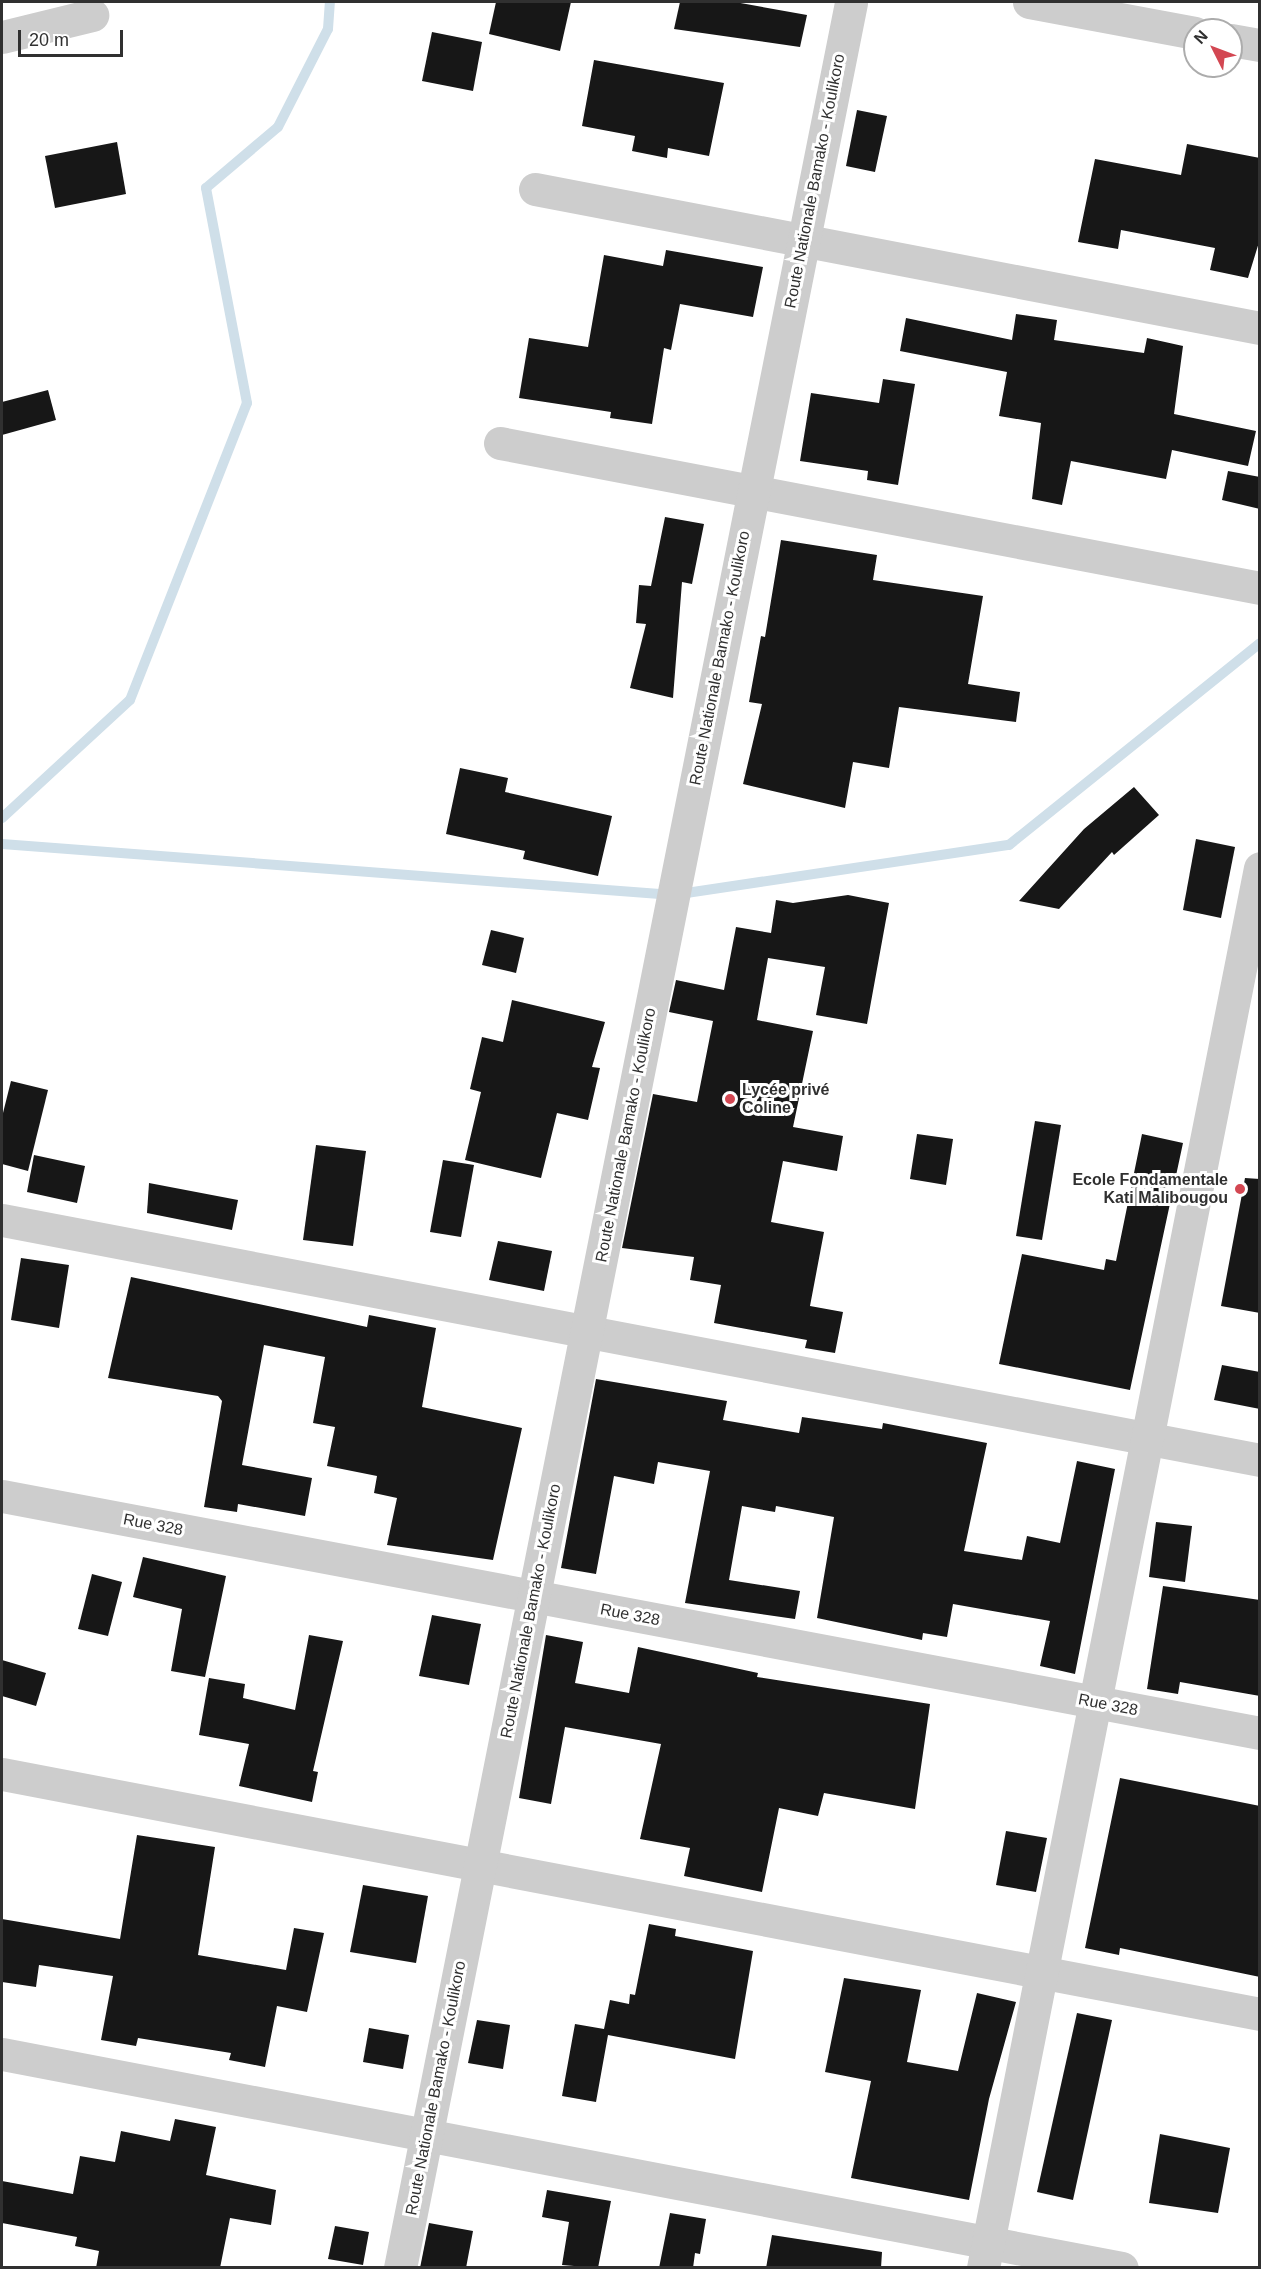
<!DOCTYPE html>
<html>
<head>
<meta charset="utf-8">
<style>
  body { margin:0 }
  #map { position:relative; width:1261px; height:2269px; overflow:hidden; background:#fff; font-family:Helvetica,sans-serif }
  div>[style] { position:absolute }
  .stream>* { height:10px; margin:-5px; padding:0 5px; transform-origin:5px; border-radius:5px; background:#cfdfe9 }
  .building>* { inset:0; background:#171717 }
  .minor>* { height:33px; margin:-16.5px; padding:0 16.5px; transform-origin:16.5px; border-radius:16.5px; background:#cdcdcd }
  .dots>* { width:16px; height:16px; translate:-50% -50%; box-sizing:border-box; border:3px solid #fff; border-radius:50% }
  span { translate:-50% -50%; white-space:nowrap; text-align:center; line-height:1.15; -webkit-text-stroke:6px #fff; paint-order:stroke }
  .street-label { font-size:16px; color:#303030 }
  .poi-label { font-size:16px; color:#303030; font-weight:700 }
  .left { translate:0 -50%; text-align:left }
  .right { translate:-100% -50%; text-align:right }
  .frame { position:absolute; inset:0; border:3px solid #303030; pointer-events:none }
  .north { position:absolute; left:1183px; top:18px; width:60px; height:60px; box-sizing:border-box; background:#fff; border:2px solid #acacac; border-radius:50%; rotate:312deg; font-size:16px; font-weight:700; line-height:24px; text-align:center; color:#303030 }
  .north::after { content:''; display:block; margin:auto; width:21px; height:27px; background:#d34752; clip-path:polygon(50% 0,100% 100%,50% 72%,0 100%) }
  .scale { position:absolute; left:18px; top:30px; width:105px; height:27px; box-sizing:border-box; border:3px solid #303030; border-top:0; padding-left:8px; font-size:18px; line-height:21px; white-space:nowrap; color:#303030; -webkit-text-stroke:4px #fff; paint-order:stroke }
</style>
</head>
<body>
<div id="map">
  <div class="stream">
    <i style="left:2px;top:818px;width:174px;rotate:-42.7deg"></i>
    <i style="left:130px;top:700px;width:319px;rotate:-68.5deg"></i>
    <i style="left:247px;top:403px;width:219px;rotate:-100.8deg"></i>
    <i style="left:206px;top:188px;width:94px;rotate:-40.3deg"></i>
    <i style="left:278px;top:127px;width:110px;rotate:-63deg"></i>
    <i style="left:328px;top:29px;width:27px;rotate:-86deg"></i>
    <i style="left:2px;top:844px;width:673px;rotate:4.35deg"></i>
    <i style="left:673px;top:895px;width:340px;rotate:-8.5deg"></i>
    <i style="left:1009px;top:845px;width:322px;rotate:-38.8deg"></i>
  </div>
  <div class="building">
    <i style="clip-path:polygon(496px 2px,571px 2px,560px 51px,489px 34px)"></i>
    <i style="clip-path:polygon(680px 2px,735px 2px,807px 15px,800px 47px,674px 29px)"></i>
    <i style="clip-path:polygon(432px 32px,482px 42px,473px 91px,422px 81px)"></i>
    <i style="clip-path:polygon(594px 60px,724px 83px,709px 156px,668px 148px,667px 158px,632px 151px,635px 136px,582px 126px)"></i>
    <i style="clip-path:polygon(857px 110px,887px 116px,875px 172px,846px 166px)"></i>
    <i style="clip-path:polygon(117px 142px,126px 194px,55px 208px,45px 156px)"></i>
    <i style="clip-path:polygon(1187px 144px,1260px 158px,1260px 239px,1248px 278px,1210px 270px,1215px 248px,1121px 230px,1118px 249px,1078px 242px,1095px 159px,1181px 175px)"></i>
    <i style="clip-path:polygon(666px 250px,763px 267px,753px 317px,680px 304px,671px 350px,664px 348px,652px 424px,610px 418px,611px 412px,519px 398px,529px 338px,588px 347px,604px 255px,663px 266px)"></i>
    <i style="clip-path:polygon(1016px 314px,1057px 320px,1054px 340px,1144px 353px,1147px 338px,1183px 346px,1174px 414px,1256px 431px,1248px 466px,1172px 450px,1166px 479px,1071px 461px,1062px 505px,1032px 499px,1041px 423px,999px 416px,1007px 372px,900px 351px,906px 318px,1012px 340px)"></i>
    <i style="clip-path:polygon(883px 379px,915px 384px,898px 485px,867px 480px,868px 471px,800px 461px,811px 393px,879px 403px)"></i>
    <i style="clip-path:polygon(48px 390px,56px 420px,2px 435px,2px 402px)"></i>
    <i style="clip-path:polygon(1228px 471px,1260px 477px,1260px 509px,1222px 500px)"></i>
    <i style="clip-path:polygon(665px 517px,704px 524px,692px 584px,682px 582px,673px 698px,630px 688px,646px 624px,636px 623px,639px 585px,651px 586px)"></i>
    <i style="clip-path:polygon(781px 540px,877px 555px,873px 580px,983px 596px,968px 684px,1020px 692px,1016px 722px,899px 707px,889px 768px,853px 762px,845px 808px,743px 784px,762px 704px,749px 702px,761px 636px,765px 637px)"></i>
    <i style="clip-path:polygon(460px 768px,508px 778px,505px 792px,612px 816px,598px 876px,523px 859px,525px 851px,446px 834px)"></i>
    <i style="clip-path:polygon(1134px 787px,1159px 815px,1114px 855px,1112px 852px,1059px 909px,1019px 901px,1084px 829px)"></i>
    <i style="clip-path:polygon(1196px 839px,1235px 847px,1221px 918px,1183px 910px)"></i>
    <i style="clip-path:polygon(848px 895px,889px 903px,867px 1024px,816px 1015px,825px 967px,768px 958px,757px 1020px,813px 1031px,793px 1127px,843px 1136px,837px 1171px,783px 1161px,771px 1222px,824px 1232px,810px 1306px,843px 1312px,835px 1353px,805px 1348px,807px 1340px,714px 1323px,721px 1285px,690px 1280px,694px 1257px,622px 1248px,653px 1094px,697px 1102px,713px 1021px,669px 1012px,676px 980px,724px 990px,736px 927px,771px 933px,776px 900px,793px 903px)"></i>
    <i style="clip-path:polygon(491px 930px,524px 938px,516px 973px,482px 965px)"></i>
    <i style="clip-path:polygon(512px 1000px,605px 1022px,592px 1067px,600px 1068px,588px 1120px,557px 1113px,541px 1178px,465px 1160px,481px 1092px,470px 1089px,482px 1037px,503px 1042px)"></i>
    <i style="clip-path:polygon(11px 1081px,48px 1090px,28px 1171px,2px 1164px,2px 1117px)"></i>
    <i style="clip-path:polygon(1035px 1121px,1061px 1125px,1042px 1240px,1016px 1236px)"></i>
    <i style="clip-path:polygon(917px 1134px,953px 1139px,946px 1185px,910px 1179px)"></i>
    <i style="clip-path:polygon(1142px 1134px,1183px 1143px,1130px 1390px,999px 1364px,1022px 1254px,1104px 1270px,1106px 1259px,1116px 1261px)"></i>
    <i style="clip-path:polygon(316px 1145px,366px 1151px,353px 1246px,303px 1240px)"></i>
    <i style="clip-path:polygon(34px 1155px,85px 1166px,77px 1203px,27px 1192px)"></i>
    <i style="clip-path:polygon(443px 1160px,474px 1165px,461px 1237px,430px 1232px)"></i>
    <i style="clip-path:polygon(1245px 1178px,1260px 1179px,1260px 1313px,1221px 1306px)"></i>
    <i style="clip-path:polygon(149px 1183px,238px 1200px,232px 1230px,147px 1213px)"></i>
    <i style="clip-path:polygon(498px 1241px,552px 1251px,544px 1291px,489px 1280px)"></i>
    <i style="clip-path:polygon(21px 1258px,69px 1265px,59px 1328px,11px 1320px)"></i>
    <i style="clip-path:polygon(131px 1277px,367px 1327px,369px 1315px,436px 1328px,422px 1407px,522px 1428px,493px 1560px,387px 1545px,397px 1498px,374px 1493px,377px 1476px,327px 1466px,335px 1427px,313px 1423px,325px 1357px,264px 1345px,242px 1465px,312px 1478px,305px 1516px,238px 1504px,237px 1512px,204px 1507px,222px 1401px,218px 1396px,108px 1378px)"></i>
    <i style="clip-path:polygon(1222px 1365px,1260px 1372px,1260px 1409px,1214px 1400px)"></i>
    <i style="clip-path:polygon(596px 1379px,727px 1401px,723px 1420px,799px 1433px,802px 1417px,882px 1429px,883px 1423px,987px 1443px,964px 1551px,1022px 1560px,1027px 1536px,1060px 1543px,1077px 1461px,1115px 1469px,1075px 1674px,1040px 1666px,1050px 1621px,953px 1604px,947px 1637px,923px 1633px,922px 1640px,817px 1618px,834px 1517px,776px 1506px,775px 1512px,742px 1506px,729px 1580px,800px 1591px,795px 1619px,685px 1603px,710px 1471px,658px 1462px,654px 1484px,614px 1476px,596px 1574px,561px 1568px)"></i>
    <i style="clip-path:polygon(1156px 1522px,1192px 1526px,1185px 1582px,1149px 1577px)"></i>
    <i style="clip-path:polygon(143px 1557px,226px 1576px,205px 1677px,171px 1671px,182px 1609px,133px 1597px)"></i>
    <i style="clip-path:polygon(92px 1574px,122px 1582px,108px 1636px,78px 1629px)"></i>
    <i style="clip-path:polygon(1163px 1586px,1260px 1600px,1260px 1696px,1180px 1682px,1178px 1694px,1147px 1689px)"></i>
    <i style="clip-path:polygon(432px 1615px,481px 1624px,469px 1685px,419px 1676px)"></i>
    <i style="clip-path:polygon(309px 1635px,343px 1641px,313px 1771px,318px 1772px,312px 1802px,239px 1786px,249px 1744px,199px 1735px,209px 1678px,245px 1684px,243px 1698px,295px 1710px)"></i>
    <i style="clip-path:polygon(546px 1635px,583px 1642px,575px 1683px,629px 1693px,638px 1647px,758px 1673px,757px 1677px,930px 1704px,915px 1809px,824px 1793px,818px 1816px,779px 1808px,762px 1892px,684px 1876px,690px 1848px,640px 1839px,661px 1744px,565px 1727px,551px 1804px,519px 1798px)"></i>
    <i style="clip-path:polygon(2px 1660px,46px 1673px,36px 1706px,2px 1696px)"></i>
    <i style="clip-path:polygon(1120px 1778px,1260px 1806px,1260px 1977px,1120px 1948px,1119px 1955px,1085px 1948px)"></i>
    <i style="clip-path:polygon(1006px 1831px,1047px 1838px,1036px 1892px,996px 1885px)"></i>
    <i style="clip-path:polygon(137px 1835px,215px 1847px,198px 1955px,286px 1970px,294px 1928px,324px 1933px,307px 2012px,277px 2006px,265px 2067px,229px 2060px,231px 2053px,138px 2038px,136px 2046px,101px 2040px,113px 1976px,39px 1965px,36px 1987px,2px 1982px,2px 1919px,120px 1939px)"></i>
    <i style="clip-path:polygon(363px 1885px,428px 1896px,416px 1963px,350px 1952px)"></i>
    <i style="clip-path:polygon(649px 1924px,676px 1929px,675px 1936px,753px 1951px,735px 2059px,608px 2035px,596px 2102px,562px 2096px,575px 2024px,604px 2029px,610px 2000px,629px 2004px,630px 1994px,635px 1995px)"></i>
    <i style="clip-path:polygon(844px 1978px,921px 1990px,907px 2062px,958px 2071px,977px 1993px,1016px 2002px,989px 2099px,969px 2200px,851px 2178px,871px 2081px,825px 2072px)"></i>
    <i style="clip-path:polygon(1077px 2013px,1112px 2020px,1073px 2200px,1037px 2192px)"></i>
    <i style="clip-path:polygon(477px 2020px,510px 2025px,503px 2069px,468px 2063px)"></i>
    <i style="clip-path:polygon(369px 2028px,409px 2035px,403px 2069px,363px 2062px)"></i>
    <i style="clip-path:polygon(175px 2119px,216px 2127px,206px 2175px,276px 2190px,271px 2225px,230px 2218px,220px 2268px,96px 2268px,99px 2251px,75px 2246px,77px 2237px,2px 2223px,2px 2181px,73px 2194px,80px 2156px,115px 2162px,121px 2131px,170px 2141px)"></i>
    <i style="clip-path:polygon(1160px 2134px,1230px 2148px,1218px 2213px,1149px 2203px)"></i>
    <i style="clip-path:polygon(547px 2190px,611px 2201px,598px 2268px,562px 2265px,569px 2222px,542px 2217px)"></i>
    <i style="clip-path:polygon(670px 2213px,706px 2219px,700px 2254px,695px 2253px,693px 2268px,659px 2268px)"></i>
    <i style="clip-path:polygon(429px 2223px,473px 2231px,466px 2268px,420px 2268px)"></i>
    <i style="clip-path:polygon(335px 2226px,369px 2232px,363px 2265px,328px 2259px)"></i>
    <i style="clip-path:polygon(772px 2235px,882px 2252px,881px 2268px,766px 2268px)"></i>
  </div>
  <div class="minor">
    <i style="left:1029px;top:2px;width:169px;rotate:10.6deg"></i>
    <i style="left:2px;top:37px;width:93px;rotate:-13.7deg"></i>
    <i style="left:1231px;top:40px;width:29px;rotate:10deg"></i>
    <i style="left:535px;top:189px;width:738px;rotate:10.85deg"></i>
    <i style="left:500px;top:443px;width:774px;rotate:10.8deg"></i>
    <i style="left:2px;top:1220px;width:1281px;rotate:10.8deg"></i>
    <i style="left:2px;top:1496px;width:1280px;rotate:10.67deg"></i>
    <i style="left:2px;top:1774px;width:1281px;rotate:10.8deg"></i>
    <i style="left:2px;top:2054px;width:1140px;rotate:10.82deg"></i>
    <i style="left:400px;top:2268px;width:2310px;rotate:-78.74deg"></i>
    <i style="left:983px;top:2268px;width:1427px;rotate:-78.81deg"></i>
  </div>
  <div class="dots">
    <i style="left:730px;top:1099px;background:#d34752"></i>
    <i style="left:1240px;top:1189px;background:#d34752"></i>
  </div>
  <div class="street-label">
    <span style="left:815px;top:181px;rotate:-79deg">Route Nationale Bamako - Koulikoro</span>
    <span style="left:720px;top:658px;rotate:-79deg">Route Nationale Bamako - Koulikoro</span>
    <span style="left:626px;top:1135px;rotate:-79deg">Route Nationale Bamako - Koulikoro</span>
    <span style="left:153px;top:1525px;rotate:11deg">Rue 328</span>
    <span style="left:531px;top:1611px;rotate:-79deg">Route Nationale Bamako - Koulikoro</span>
    <span style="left:630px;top:1615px;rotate:11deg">Rue 328</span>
    <span style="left:1108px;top:1705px;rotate:11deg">Rue 328</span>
    <span style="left:436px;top:2088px;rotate:-79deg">Route Nationale Bamako - Koulikoro</span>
  </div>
  <div class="poi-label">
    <span class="left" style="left:742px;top:1099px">Lycée privé<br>Coline</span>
    <span class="right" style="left:1228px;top:1189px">Ecole Fondamentale<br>Kati Malibougou</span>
  </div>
  <div class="frame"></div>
  <div class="north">N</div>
  <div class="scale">20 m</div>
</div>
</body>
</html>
